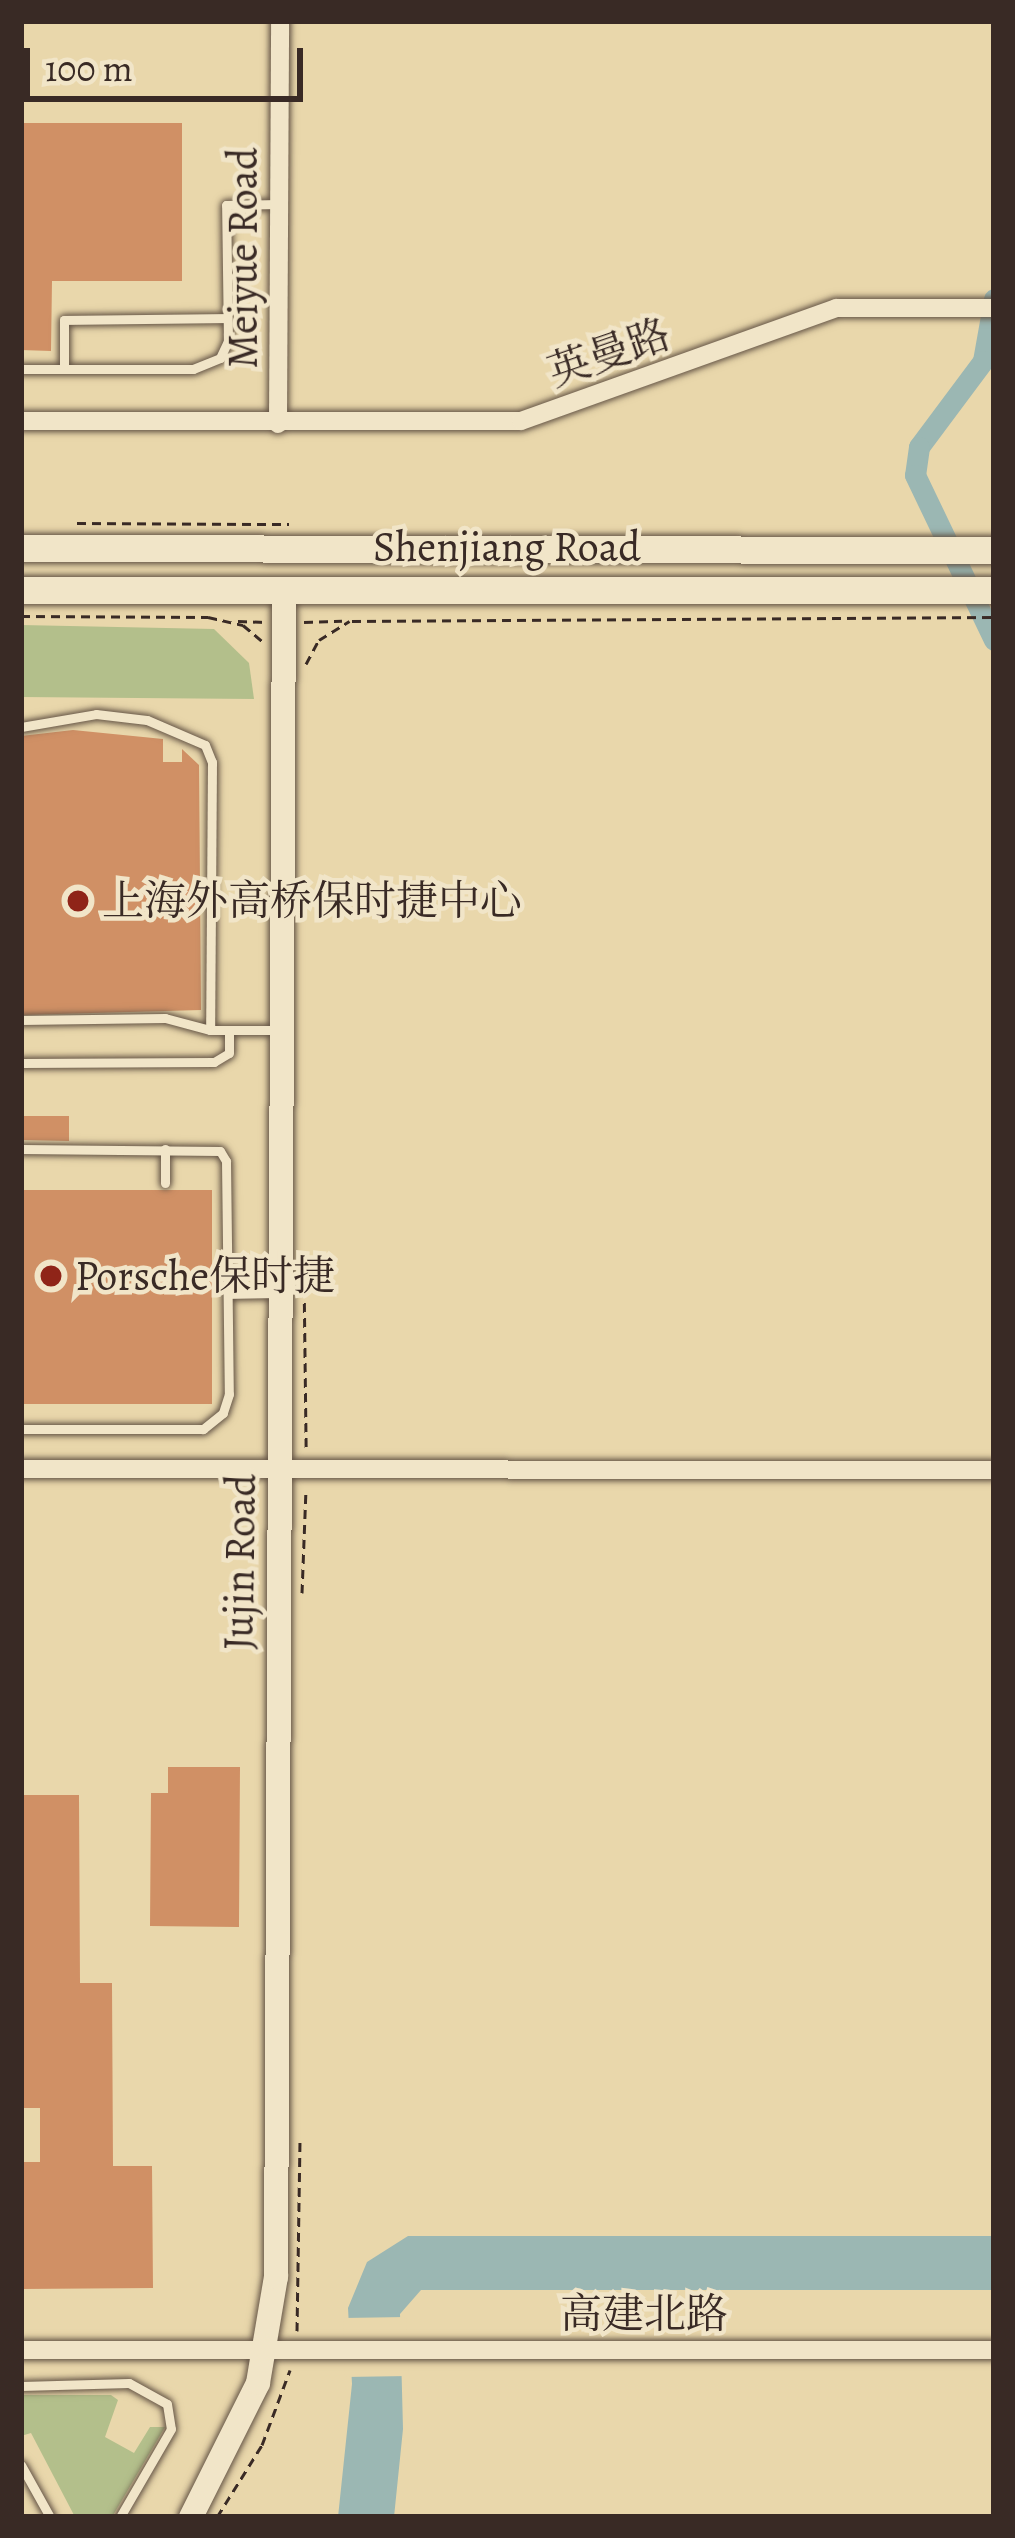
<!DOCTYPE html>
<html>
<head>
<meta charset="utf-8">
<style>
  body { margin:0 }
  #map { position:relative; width:1015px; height:2538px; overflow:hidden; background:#e9d7ab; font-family:Alegreya,"Noto Serif SC",serif }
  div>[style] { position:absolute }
  .green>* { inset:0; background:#b3bf8b }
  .water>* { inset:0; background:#9bb7b3 }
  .pier>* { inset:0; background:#e9d7ab }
  .canal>* { height:21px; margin:-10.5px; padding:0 10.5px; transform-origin:10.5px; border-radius:10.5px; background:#9bb7b3 }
  .building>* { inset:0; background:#d09065 }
  .path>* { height:3px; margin-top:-1.5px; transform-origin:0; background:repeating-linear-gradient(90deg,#392a25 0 9px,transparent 0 15px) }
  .roads { filter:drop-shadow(0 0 3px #655546) drop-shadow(0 0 3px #655546) }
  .service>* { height:9px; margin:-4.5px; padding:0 4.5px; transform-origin:4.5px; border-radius:4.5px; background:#f1e5c8 }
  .minor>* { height:18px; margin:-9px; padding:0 9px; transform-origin:9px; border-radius:9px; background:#f1e5c8 }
  .tertiary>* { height:24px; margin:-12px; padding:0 12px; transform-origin:12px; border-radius:12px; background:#f1e5c8 }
  .secondary>* { height:27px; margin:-13.5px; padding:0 13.5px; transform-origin:13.5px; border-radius:13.5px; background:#f1e5c8 }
  .dots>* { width:33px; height:33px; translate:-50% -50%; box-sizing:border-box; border:6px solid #f1e5c8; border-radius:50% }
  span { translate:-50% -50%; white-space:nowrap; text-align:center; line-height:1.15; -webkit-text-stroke:9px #f1e5c8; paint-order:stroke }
  .street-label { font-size:42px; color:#392a25 }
  .poi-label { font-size:42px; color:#392a25 }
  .left { translate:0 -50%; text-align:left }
  .frame { position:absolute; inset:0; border:24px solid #392a25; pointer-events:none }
  .scale { position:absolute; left:24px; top:48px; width:279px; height:54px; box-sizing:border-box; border:6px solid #392a25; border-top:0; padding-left:15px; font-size:36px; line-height:42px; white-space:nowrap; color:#392a25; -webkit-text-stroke:9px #f1e5c8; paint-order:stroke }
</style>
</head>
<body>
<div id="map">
  <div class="green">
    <i style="clip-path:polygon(21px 625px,214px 629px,249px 663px,254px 699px,21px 697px)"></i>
    <i style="clip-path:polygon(21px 2395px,111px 2395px,118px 2400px,105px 2437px,134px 2453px,150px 2427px,165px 2427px,112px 2517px,75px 2517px,31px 2433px,21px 2436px)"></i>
  </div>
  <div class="water">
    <i style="clip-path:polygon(408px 2236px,994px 2236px,994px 2290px,421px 2290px,400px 2314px,403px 2429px,394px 2517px,338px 2517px,352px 2384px,348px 2308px,367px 2262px)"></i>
  </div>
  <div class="pier">
    <i style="clip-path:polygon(406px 2317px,409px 2376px,345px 2377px,343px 2318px)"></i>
  </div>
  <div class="canal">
    <i style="left:994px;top:299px;width:63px;rotate:100.1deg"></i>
    <i style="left:983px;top:361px;width:107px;rotate:126.7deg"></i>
    <i style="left:919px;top:447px;width:28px;rotate:98deg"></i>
    <i style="left:915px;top:475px;width:183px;rotate:64.4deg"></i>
  </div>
  <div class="building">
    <i style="clip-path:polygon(21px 123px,182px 123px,182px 281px,52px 281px,51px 351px,21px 350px)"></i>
    <i style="clip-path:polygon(73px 730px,163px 739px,163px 762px,182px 762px,182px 749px,199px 765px,201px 1010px,21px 1015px,21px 736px)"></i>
    <i style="clip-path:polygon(21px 1116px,69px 1116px,69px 1141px,21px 1140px)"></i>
    <i style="clip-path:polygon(21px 1190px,212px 1190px,212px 1404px,21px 1404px)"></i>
    <i style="clip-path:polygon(168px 1767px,240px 1767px,239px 1927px,150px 1926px,151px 1793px,168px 1793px)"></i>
    <i style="clip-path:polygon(21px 1795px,79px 1795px,80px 1983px,112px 1983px,113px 2166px,152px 2166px,153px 2288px,21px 2289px,21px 2162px,40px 2162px,40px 2108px,21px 2108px)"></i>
  </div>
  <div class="path">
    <i style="left:77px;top:523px;width:212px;rotate:0.3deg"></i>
    <i style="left:21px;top:616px;width:187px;rotate:0.3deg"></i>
    <i style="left:208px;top:617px;width:36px;rotate:13deg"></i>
    <i style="left:243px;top:625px;width:25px;rotate:40deg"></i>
    <i style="left:238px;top:621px;width:27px;rotate:2deg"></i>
    <i style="left:352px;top:621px;width:642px;rotate:-0.36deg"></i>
    <i style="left:304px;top:622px;width:38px;rotate:-2deg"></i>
    <i style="left:306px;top:664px;width:27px;rotate:-62deg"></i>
    <i style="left:319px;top:640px;width:36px;rotate:-32deg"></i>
    <i style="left:304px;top:1273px;width:176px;rotate:89.3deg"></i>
    <i style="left:302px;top:1593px;width:104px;rotate:-87.8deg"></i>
    <i style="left:297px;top:2331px;width:194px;rotate:-89.1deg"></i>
    <i style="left:217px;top:2517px;width:85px;rotate:-58deg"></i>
    <i style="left:262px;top:2445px;width:80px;rotate:-69.5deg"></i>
  </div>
  <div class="roads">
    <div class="service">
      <i style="left:21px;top:369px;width:172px"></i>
      <i style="left:193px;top:369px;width:29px;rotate:-22deg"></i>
      <i style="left:220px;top:358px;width:19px;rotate:-65deg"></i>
      <i style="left:228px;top:341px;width:136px;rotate:-90.8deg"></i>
      <i style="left:226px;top:205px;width:53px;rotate:-1.1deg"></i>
      <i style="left:64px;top:369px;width:49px;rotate:-90deg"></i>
      <i style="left:64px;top:320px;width:163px;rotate:-0.7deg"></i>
      <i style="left:21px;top:727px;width:76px;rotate:-9.8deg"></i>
      <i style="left:96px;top:714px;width:51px;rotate:6.7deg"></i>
      <i style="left:147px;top:720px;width:63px;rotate:23.3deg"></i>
      <i style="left:205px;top:745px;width:18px;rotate:68deg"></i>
      <i style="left:212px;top:762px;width:268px;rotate:90.4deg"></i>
      <i style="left:210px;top:1030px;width:68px"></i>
      <i style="left:21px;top:1020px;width:144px;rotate:-0.8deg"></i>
      <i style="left:165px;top:1018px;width:47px;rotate:14.9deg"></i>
      <i style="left:21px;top:1063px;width:193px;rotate:-0.3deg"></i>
      <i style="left:214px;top:1062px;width:17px;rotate:-31deg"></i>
      <i style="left:229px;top:1053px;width:23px;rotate:-90deg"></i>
      <i style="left:21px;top:1149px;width:199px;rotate:0.6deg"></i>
      <i style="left:220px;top:1151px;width:12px;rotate:59deg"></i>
      <i style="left:226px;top:1161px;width:233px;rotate:89.3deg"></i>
      <i style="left:229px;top:1394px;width:20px;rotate:108deg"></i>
      <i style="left:223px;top:1413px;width:26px;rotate:141deg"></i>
      <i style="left:203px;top:1429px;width:182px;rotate:180deg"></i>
      <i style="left:165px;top:1149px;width:34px;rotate:90deg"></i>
      <i style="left:228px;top:1294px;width:45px;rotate:-1.3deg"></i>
      <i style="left:21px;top:2386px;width:108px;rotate:-1.6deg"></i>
      <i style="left:129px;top:2383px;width:43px;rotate:28.9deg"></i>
      <i style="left:167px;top:2404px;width:25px;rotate:81deg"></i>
      <i style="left:171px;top:2429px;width:102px;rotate:120.1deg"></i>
      <i style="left:21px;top:2465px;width:60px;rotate:60.9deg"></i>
    </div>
    <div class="minor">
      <i style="left:21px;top:421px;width:500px"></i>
      <i style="left:521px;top:421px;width:335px;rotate:-19.7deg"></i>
      <i style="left:836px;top:308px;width:158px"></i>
      <i style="left:278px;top:424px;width:403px;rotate:-89.7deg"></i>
      <i style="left:21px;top:1469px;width:973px;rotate:0.06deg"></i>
      <i style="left:21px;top:2350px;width:973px"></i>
    </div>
    <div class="tertiary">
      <i style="left:191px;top:2517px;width:150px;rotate:-63.4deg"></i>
      <i style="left:258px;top:2383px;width:108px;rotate:-80.4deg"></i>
      <i style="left:276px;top:2277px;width:1688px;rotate:-89.73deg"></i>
    </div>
    <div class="secondary">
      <i style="left:21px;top:548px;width:973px;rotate:0.12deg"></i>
      <i style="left:21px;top:590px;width:973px"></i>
    </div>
  </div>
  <div class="dots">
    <i style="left:78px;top:901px;background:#8f2418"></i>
    <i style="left:51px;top:1276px;background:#8f2418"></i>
  </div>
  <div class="street-label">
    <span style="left:243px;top:258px;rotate:-90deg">Meiyue Road</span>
    <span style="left:609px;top:353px;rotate:-19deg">英曼路</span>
    <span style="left:507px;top:547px">Shenjiang Road</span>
    <span style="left:240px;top:1562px;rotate:-89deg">Jujin Road</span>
    <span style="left:644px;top:2314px">高建北路</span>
  </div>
  <div class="poi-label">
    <span class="left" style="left:102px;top:901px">上海外高桥保时捷中心</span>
    <span class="left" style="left:75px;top:1276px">Porsche保时捷</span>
  </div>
  <div class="frame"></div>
  <div class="scale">100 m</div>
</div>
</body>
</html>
